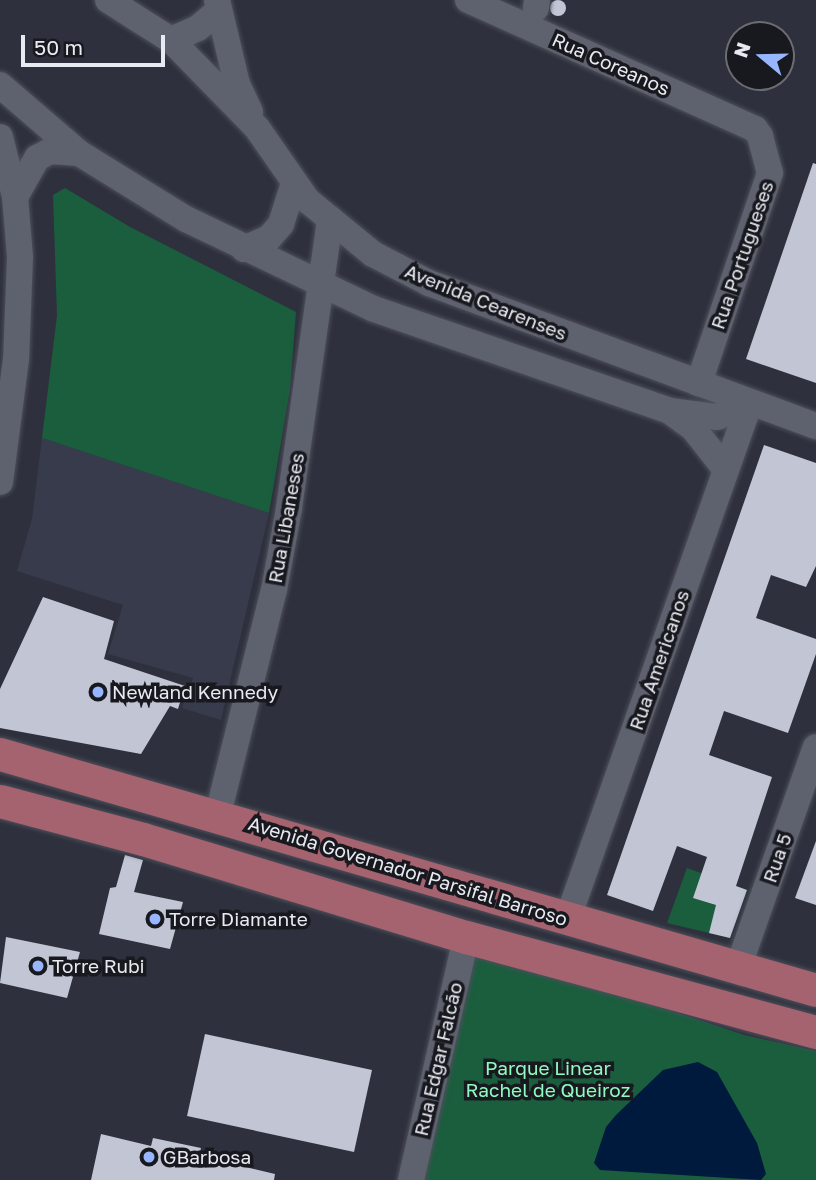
<!DOCTYPE html>
<html>
<head>
<meta charset="utf-8">
<style>
  body { margin:0 }
  #map { position:relative; width:816px; height:1180px; overflow:hidden; background:#2e313d; font-family:"Golos Text",sans-serif }
  div>[style] { position:absolute }
  .built>* { inset:0; background:#373b4c }
  .green>* { inset:0; background:#1a5e3e }
  .water>* { inset:0; background:#001a3e }
  .building>* { inset:0; background:#c1c5d4 }
  .round { border-radius:50% }
  .roads { filter:drop-shadow(0 0 2px #4d4f5a) drop-shadow(0 0 2px #4d4f5a) }
  .minor>* { height:26px; margin:-13px; padding:0 13px; transform-origin:13px; border-radius:13px; background:#5e616e }
  .major>* { height:33px; margin:-16.5px; padding:0 16.5px; transform-origin:16.5px; border-radius:16.5px; background:#a5626f }
  .dots>* { width:19px; height:19px; translate:-50% -50%; box-sizing:border-box; border:4px solid #18191f; border-radius:50% }
  span { translate:-50% -50%; white-space:nowrap; text-align:center; line-height:1.15; -webkit-text-stroke:7px #18191f; paint-order:stroke }
  .street-label { font-size:19px; color:#e8eaf2 }
  .poi-label { font-size:19px; color:#e8eaf2 }
  .left { translate:0 -50%; text-align:left }
  .park-label { font-size:19px; color:#91fac1 }
  .north { position:absolute; left:725px; top:21px; width:70px; height:70px; box-sizing:border-box; background:#18191f; border:2px solid #6b6d73; border-radius:50%; rotate:289deg; font-size:19px; font-weight:700; line-height:28px; text-align:center; color:#e8eaf2 }
  .north::after { content:''; display:block; margin:auto; width:24px; height:32px; background:#97b6fd; clip-path:polygon(50% 0,100% 100%,50% 72%,0 100%) }
  .scale { position:absolute; left:21px; top:35px; width:144px; height:32px; box-sizing:border-box; border:4px solid #e8eaf2; border-top:0; padding-left:9px; font-size:21px; line-height:24px; white-space:nowrap; color:#e8eaf2; -webkit-text-stroke:5px #18191f; paint-order:stroke }
</style>
</head>
<body>
<div id="map">
  <div class="built">
    <i style="clip-path:polygon(42px 438px,269px 513px,221px 720px,182px 708px,193px 678px,108px 654px,123px 605px,17px 571px,32px 519px)"></i>
  </div>
  <div class="green">
    <i style="clip-path:polygon(65px 188px,130px 227px,296px 312px,290px 389px,269px 513px,42px 438px,57px 316px,53px 195px)"></i>
    <i style="clip-path:polygon(687px 868px,747px 890px,730px 938px,667px 923px)"></i>
    <i style="clip-path:polygon(470px 955px,651px 1004px,744px 1035px,816px 1051px,816px 1180px,423px 1180px)"></i>
  </div>
  <div class="water">
    <i style="clip-path:polygon(698px 1062px,717px 1072px,757px 1143px,766px 1174px,761px 1180px,600px 1170px,594px 1163px,606px 1127px,616px 1115px,663px 1070px)"></i>
  </div>
  <div class="building">
    <i class="round" style="left:550px;top:0;width:16px;height:16px"></i>
    <i style="clip-path:polygon(813px 163px,816px 164px,816px 383px,746px 359px)"></i>
    <i style="clip-path:polygon(764px 445px,816px 463px,816px 566px,806px 587px,771px 575px,756px 618px,816px 639px,816px 654px,788px 733px,724px 711px,709px 755px,772px 777px,736px 886px,747px 890px,730px 938px,709px 933px,716px 905px,693px 898px,707px 857px,677px 846px,653px 911px,607px 895px)"></i>
    <i style="clip-path:polygon(43px 597px,114px 621px,104px 659px,185px 686px,178px 709px,170px 706px,141px 754px,0 728px,0 689px)"></i>
    <i style="clip-path:polygon(816px 841px,816px 905px,795px 898px)"></i>
    <i style="clip-path:polygon(125px 855px,143px 860px,134px 892px,183px 902px,170px 949px,99px 934px,110px 888px,116px 887px)"></i>
    <i style="clip-path:polygon(6px 937px,80px 952px,67px 998px,0 983px)"></i>
    <i style="clip-path:polygon(205px 1034px,372px 1070px,354px 1152px,187px 1116px)"></i>
    <i style="clip-path:polygon(101px 1134px,151px 1146px,153px 1138px,201px 1148px,199px 1156px,275px 1174px,274px 1180px,91px 1180px)"></i>
  </div>
  <div class="roads">
    <div class="minor">
      <i style="left:108px;top:0;width:75px;rotate:32.4deg"></i>
      <i style="left:171px;top:40px;width:123px;rotate:45.7deg"></i>
      <i style="left:257px;top:128px;width:88px;rotate:55.2deg"></i>
      <i style="left:307px;top:200px;width:85px;rotate:39.3deg"></i>
      <i style="left:373px;top:254px;width:63px;rotate:27.4deg"></i>
      <i style="left:429px;top:283px;width:413px;rotate:20.3deg"></i>
      <i style="left:217px;top:0;width:86px;rotate:76.6deg"></i>
      <i style="left:237px;top:84px;width:31px;rotate:65deg"></i>
      <i style="left:468px;top:0;width:315px;rotate:24.2deg"></i>
      <i style="left:755px;top:129px;width:9px;rotate:54deg"></i>
      <i style="left:760px;top:136px;width:38px;rotate:75deg"></i>
      <i style="left:770px;top:173px;width:222px;rotate:108.7deg"></i>
      <i style="left:536px;top:8px;width:8px;rotate:-83deg"></i>
      <i style="left:171px;top:40px;width:30px;rotate:-24deg"></i>
      <i style="left:198px;top:28px;width:26px;rotate:-40deg"></i>
      <i style="left:0;top:85px;width:104px;rotate:40.7deg"></i>
      <i style="left:79px;top:153px;width:126px;rotate:31.7deg"></i>
      <i style="left:186px;top:219px;width:208px;rotate:25.6deg"></i>
      <i style="left:374px;top:309px;width:313px;rotate:19deg"></i>
      <i style="left:670px;top:411px;width:47px;rotate:7.3deg"></i>
      <i style="left:717px;top:417px;width:36px;rotate:-24deg"></i>
      <i style="left:0;top:137px;width:62px;rotate:76deg"></i>
      <i style="left:15px;top:197px;width:60px;rotate:85.2deg"></i>
      <i style="left:20px;top:257px;width:102px;rotate:92.2deg"></i>
      <i style="left:16px;top:359px;width:124px;rotate:97.4deg"></i>
      <i style="left:15px;top:197px;width:45px;rotate:-60.6deg"></i>
      <i style="left:37px;top:158px;width:15px;rotate:-28deg"></i>
      <i style="left:50px;top:151px;width:29px;rotate:4deg"></i>
      <i style="left:244px;top:249px;width:27px;rotate:-24deg"></i>
      <i style="left:269px;top:238px;width:18px;rotate:-49deg"></i>
      <i style="left:281px;top:224px;width:43px;rotate:-72.4deg"></i>
      <i style="left:671px;top:412px;width:27px;rotate:36deg"></i>
      <i style="left:693px;top:428px;width:53px;rotate:51.8deg"></i>
      <i style="left:218px;top:814px;width:231px;rotate:-76deg"></i>
      <i style="left:274px;top:590px;width:83px;rotate:-79.6deg"></i>
      <i style="left:289px;top:508px;width:292px;rotate:-81.9deg"></i>
      <i style="left:568px;top:918px;width:547px;rotate:-70.57deg"></i>
      <i style="left:738px;top:968px;width:234px;rotate:-70.6deg"></i>
      <i style="left:411px;top:1180px;width:249px;rotate:-77.2deg"></i>
    </div>
    <div class="major">
      <i style="left:0;top:754px;width:849px;rotate:16.13deg"></i>
      <i style="left:0;top:801px;width:148px;rotate:14.9deg"></i>
      <i style="left:143px;top:839px;width:338px;rotate:16.9deg"></i>
      <i style="left:466px;top:937px;width:363px;rotate:15.2deg"></i>
    </div>
  </div>
  <div class="dots">
    <i style="left:98px;top:692px;background:#97b6fd"></i>
    <i style="left:155px;top:919px;background:#97b6fd"></i>
    <i style="left:38px;top:966px;background:#97b6fd"></i>
    <i style="left:149px;top:1157px;background:#97b6fd"></i>
  </div>
  <div class="street-label">
    <span style="left:611px;top:64px;rotate:24deg">Rua Coreanos</span>
    <span style="left:742px;top:255px;rotate:-71deg">Rua Portugueses</span>
    <span style="left:486px;top:302px;rotate:22deg">Avenida Cearenses</span>
    <span style="left:286px;top:518px;rotate:-80deg">Rua Libaneses</span>
    <span style="left:659px;top:660px;rotate:-71deg">Rua Americanos</span>
    <span style="left:777px;top:858px;rotate:-71deg">Rua 5</span>
    <span style="left:408px;top:871px;rotate:17deg">Avenida Governador Parsifal Barroso</span>
    <span style="left:438px;top:1059px;rotate:-77deg">Rua Edgar Falcão</span>
  </div>
  <div class="poi-label">
    <span class="left" style="left:112px;top:692px">Newland Kennedy</span>
    <span class="left" style="left:169px;top:919px">Torre Diamante</span>
    <span class="left" style="left:52px;top:966px">Torre Rubi</span>
    <span class="left" style="left:163px;top:1157px">GBarbosa</span>
  </div>
  <div class="park-label">
    <span style="left:548px;top:1079px">Parque Linear<br>Rachel de Queiroz</span>
  </div>
  <div class="north">N</div>
  <div class="scale">50 m</div>
</div>
</body>
</html>
